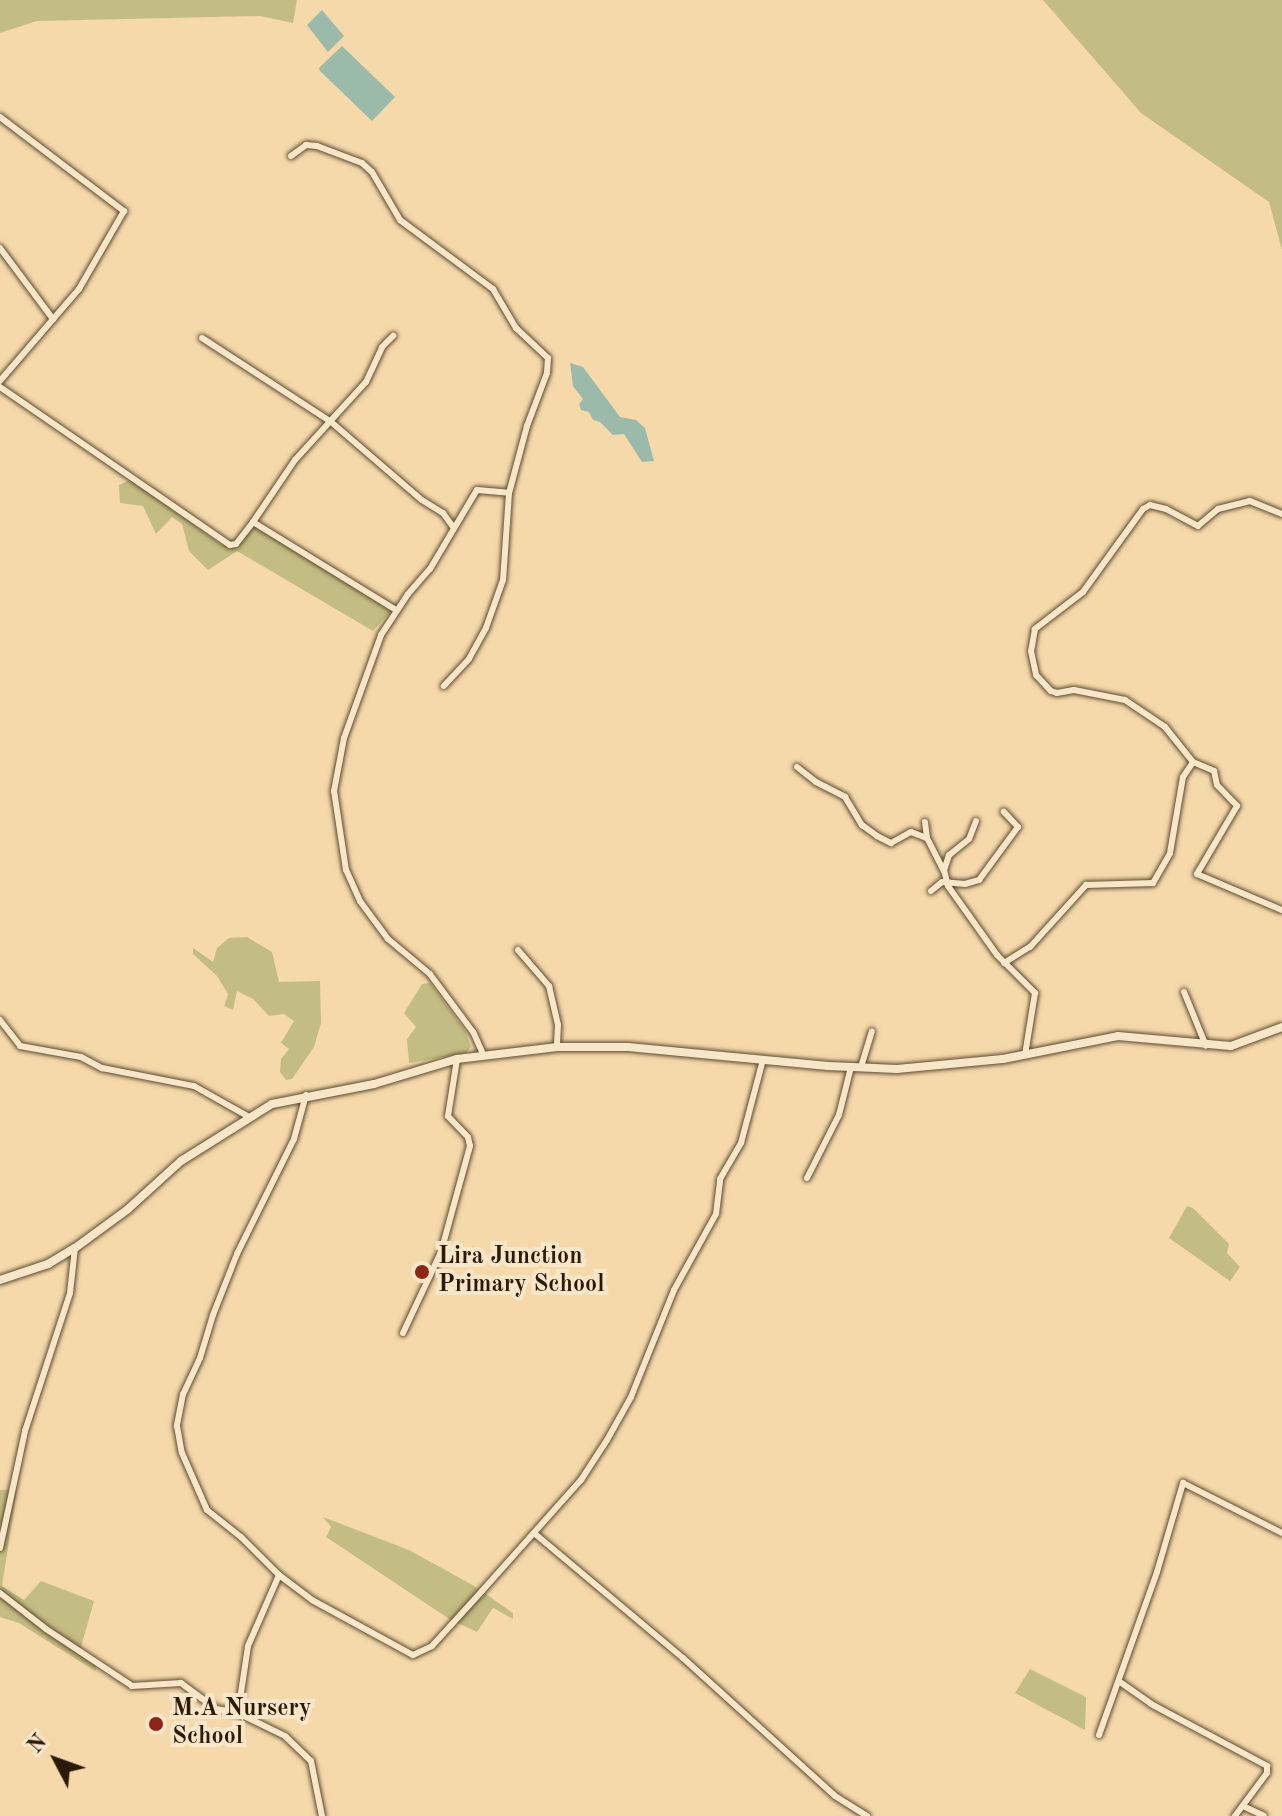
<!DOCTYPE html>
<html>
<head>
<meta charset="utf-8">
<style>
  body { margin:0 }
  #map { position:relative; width:1282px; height:1816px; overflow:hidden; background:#f5d9ab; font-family:"Old Standard TT",serif }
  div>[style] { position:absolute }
  .green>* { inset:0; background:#c4bd83 }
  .water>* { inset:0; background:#9cbaa9 }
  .roads { filter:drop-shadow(0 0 2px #5e4a30) drop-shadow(0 0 2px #5e4a30) }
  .minor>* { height:6px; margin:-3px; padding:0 3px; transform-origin:3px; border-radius:3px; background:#f8e6c8 }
  .tertiary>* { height:8px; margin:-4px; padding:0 4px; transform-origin:4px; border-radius:4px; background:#f8e6c8 }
  .dots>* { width:22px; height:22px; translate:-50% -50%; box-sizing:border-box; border:4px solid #f8e6c8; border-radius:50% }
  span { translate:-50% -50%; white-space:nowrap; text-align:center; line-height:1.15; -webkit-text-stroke:8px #f8e6c8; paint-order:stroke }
  .poi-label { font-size:24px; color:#2b1a07; font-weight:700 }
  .left { translate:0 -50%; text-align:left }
  .north { position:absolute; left:16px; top:1720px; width:80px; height:80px; -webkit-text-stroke:6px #f8e6c8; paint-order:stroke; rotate:311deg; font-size:22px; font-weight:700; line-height:32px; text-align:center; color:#2b1a07 }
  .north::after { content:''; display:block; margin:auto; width:28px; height:36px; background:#2b1a07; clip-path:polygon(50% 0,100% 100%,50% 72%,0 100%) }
</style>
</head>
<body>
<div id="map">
  <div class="green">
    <i style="clip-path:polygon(0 0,297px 0,293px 23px,260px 16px,37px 21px,0 33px)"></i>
    <i style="clip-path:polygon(1043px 0,1282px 0,1282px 250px,1269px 202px,1141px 113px)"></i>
    <i style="clip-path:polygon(130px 480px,222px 545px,237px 540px,253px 524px,391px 611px,373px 631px,237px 551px,208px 570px,189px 551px,182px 524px,172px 517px,156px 534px,143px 506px,120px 503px,119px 485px)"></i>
    <i style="clip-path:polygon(247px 937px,272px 952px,279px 982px,320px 981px,321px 1023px,314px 1047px,292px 1079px,286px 1080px,280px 1072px,281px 1059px,289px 1049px,281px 1043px,294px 1021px,284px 1014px,269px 1016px,253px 999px,237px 991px,233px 1010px,224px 1006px,228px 994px,217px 976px,193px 954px,193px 948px,213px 962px,217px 948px,229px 938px)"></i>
    <i style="clip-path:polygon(430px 983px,466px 1032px,471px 1047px,466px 1053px,409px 1063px,407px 1039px,416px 1027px,404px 1013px,422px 984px)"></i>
    <i style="clip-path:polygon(1187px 1206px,1193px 1208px,1229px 1244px,1227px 1253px,1240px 1267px,1230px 1281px,1169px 1238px)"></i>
    <i style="clip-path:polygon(17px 1489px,2px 1586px,24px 1600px,41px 1581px,94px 1601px,79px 1654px,97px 1667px,95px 1671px,19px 1623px,0 1617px,0 1490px)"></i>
    <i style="clip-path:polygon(323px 1517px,409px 1550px,476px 1587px,513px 1613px,513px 1619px,493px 1608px,477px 1632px,451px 1620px,326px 1537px,331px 1527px)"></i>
    <i style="clip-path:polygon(1030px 1669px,1086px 1697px,1085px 1730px,1015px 1693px)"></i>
  </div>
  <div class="water">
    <i style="clip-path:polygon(322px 10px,344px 36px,328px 52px,307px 25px)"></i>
    <i style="clip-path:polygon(342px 46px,395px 97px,372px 121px,320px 71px,319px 68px)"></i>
    <i style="clip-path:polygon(570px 363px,583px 367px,620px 417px,636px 420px,645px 428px,654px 461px,642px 462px,624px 434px,613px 435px,600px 422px,593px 420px,589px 412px,581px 410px,579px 404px,583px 399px,573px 386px)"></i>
  </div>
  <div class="roads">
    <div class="minor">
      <i style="left:0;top:117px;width:156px;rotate:37.2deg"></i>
      <i style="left:124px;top:211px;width:90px;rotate:120deg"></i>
      <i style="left:79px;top:289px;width:121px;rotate:130.7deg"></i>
      <i style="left:291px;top:156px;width:19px;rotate:-36deg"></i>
      <i style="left:306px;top:145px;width:11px;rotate:5deg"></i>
      <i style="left:317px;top:146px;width:48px;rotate:20.7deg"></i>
      <i style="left:362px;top:163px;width:13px;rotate:42deg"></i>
      <i style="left:372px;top:172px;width:56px;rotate:59.7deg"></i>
      <i style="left:400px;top:220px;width:116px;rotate:36.6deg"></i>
      <i style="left:493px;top:289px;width:45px;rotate:59.5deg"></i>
      <i style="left:516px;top:328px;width:44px;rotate:43.2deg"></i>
      <i style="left:548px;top:358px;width:15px;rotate:94deg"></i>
      <i style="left:547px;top:373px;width:57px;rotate:110.7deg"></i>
      <i style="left:527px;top:426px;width:69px;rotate:105deg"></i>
      <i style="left:509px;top:493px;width:87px;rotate:93.9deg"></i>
      <i style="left:503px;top:580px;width:51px;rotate:109.5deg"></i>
      <i style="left:486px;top:628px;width:35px;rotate:119deg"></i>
      <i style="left:469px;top:659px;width:37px;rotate:133deg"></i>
      <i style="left:0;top:248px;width:89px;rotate:53.3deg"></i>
      <i style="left:202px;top:338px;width:153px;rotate:33deg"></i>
      <i style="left:330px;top:421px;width:121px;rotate:40.7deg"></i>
      <i style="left:422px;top:500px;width:25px;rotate:32deg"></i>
      <i style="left:443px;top:513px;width:17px;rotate:54deg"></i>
      <i style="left:0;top:387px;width:279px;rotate:34.5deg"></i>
      <i style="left:230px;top:545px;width:6px;rotate:-9deg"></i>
      <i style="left:236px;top:544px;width:28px;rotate:-52deg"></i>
      <i style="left:253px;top:522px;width:168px;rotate:31.6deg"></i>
      <i style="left:1282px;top:514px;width:35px;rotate:-158deg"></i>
      <i style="left:1250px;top:501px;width:33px;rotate:166deg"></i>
      <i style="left:1218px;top:509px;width:26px;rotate:140deg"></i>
      <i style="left:1198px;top:526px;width:36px;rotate:-152deg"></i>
      <i style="left:1166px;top:509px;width:16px;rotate:-166deg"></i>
      <i style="left:1150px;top:505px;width:8px;rotate:150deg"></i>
      <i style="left:1143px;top:509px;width:102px;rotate:125.9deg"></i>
      <i style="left:1083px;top:592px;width:61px;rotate:142.4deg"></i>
      <i style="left:1035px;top:629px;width:22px;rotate:100deg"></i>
      <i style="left:1031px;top:651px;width:25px;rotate:78deg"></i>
      <i style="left:1036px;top:675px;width:22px;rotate:47deg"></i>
      <i style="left:1051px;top:691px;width:6px;rotate:18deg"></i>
      <i style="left:1057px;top:693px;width:17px;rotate:-10deg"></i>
      <i style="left:1074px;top:690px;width:52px;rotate:11.1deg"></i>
      <i style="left:1125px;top:700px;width:48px;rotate:34deg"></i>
      <i style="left:1165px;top:727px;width:45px;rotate:51.3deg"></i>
      <i style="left:1193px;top:762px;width:23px;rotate:23deg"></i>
      <i style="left:1214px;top:771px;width:14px;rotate:78deg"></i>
      <i style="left:1217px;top:785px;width:29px;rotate:46deg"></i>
      <i style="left:1237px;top:806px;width:79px;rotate:120.5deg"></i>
      <i style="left:1197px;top:874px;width:92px;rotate:23deg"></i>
      <i style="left:253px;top:522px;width:75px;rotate:-55.9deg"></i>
      <i style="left:295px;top:460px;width:105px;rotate:-47.7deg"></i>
      <i style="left:366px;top:382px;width:38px;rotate:-65deg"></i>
      <i style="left:382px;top:347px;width:16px;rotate:-45deg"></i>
      <i style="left:797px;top:767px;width:24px;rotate:38deg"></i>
      <i style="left:816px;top:782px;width:33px;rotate:27deg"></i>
      <i style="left:845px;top:797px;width:33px;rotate:59deg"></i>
      <i style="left:862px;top:825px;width:19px;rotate:36deg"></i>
      <i style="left:877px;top:836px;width:16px;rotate:27deg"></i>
      <i style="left:891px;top:843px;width:23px;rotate:-29deg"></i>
      <i style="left:911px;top:832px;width:17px;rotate:21deg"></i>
      <i style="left:976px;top:821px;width:19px;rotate:111deg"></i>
      <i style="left:969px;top:839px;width:26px;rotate:141deg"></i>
      <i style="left:949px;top:855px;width:16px;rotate:108deg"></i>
      <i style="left:944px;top:870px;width:16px;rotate:76deg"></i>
      <i style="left:948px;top:886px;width:85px;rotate:54.6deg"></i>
      <i style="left:997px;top:955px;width:54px;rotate:45deg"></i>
      <i style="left:1035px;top:993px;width:63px;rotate:99.2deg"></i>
      <i style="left:925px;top:822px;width:16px;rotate:83deg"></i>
      <i style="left:927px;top:838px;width:37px;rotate:63deg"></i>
      <i style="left:931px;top:891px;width:14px;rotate:-39deg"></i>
      <i style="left:942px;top:882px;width:23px;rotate:5deg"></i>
      <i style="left:965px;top:884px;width:15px;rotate:-16deg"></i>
      <i style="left:979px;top:880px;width:66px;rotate:-53.7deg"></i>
      <i style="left:1018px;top:827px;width:21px;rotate:-133deg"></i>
      <i style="left:518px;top:950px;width:48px;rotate:49.3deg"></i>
      <i style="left:549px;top:986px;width:40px;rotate:77deg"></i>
      <i style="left:558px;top:1025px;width:22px;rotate:93deg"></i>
      <i style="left:1004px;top:963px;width:31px;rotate:-32deg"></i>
      <i style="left:1030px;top:947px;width:84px;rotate:-47.9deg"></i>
      <i style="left:1086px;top:885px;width:67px;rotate:-1.7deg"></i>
      <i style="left:1153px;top:883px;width:34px;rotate:-60deg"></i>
      <i style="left:1170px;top:853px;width:77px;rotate:-80.3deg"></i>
      <i style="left:1183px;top:777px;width:18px;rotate:-56deg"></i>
      <i style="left:1184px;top:992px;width:58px;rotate:67.8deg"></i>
      <i style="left:0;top:1020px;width:33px;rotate:52deg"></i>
      <i style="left:20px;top:1046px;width:62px;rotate:10.2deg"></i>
      <i style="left:81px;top:1057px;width:24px;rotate:28deg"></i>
      <i style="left:102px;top:1068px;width:94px;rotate:11.1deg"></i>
      <i style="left:194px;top:1086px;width:63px;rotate:29.4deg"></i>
      <i style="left:483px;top:1054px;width:24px;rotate:-114deg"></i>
      <i style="left:473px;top:1032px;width:72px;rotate:-126.6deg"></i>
      <i style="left:430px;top:974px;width:55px;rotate:-140.2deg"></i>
      <i style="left:388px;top:939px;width:47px;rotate:-126.4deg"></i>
      <i style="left:360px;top:901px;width:34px;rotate:-114deg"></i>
      <i style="left:346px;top:870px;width:80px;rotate:-98.6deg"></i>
      <i style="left:334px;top:791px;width:54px;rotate:-79.3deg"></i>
      <i style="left:344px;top:738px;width:109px;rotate:-70.2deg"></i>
      <i style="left:381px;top:635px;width:49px;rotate:-56.6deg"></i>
      <i style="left:408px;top:594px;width:33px;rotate:-49deg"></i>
      <i style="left:430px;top:569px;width:92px;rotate:-59.3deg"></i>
      <i style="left:477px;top:490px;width:32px;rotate:5deg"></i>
      <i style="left:861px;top:1067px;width:37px;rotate:-73deg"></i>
      <i style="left:306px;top:1095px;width:46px;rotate:105.3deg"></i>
      <i style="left:294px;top:1139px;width:128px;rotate:116.4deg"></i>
      <i style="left:237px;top:1254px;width:66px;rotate:111.5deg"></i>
      <i style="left:213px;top:1315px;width:45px;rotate:106.8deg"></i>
      <i style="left:200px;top:1358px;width:40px;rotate:115deg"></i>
      <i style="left:183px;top:1394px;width:33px;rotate:101deg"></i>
      <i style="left:177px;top:1426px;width:27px;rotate:80deg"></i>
      <i style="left:182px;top:1453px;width:62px;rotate:66.3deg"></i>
      <i style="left:207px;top:1510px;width:43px;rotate:38.5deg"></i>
      <i style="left:241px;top:1537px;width:54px;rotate:45deg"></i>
      <i style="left:279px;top:1575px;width:41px;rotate:37.1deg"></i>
      <i style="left:312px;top:1600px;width:115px;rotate:28.6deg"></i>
      <i style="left:413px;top:1655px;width:21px;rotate:-25deg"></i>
      <i style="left:432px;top:1646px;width:74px;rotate:-47.7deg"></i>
      <i style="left:482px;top:1591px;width:149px;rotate:-48.3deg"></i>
      <i style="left:581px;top:1480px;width:48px;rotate:-57deg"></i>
      <i style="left:607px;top:1440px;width:49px;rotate:-60.8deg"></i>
      <i style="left:631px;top:1397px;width:115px;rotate:-68.1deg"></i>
      <i style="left:674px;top:1290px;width:87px;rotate:-61.1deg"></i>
      <i style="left:716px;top:1214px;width:35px;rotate:-83deg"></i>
      <i style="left:720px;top:1179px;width:42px;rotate:-59.7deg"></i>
      <i style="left:741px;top:1143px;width:86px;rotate:-75.2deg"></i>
      <i style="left:807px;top:1178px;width:71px;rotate:-63.1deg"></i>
      <i style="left:839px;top:1115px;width:49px;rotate:-76deg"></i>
      <i style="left:403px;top:1333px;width:89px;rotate:-64.9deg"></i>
      <i style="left:441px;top:1252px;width:110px;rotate:-74.7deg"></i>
      <i style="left:470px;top:1146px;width:9px;rotate:-103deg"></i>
      <i style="left:468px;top:1137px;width:29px;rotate:-134deg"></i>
      <i style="left:448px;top:1116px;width:58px;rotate:-81deg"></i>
      <i style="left:534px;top:1533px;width:194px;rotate:40deg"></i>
      <i style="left:683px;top:1658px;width:205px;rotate:42.2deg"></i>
      <i style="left:835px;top:1796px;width:38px;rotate:32deg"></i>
      <i style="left:0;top:1548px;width:120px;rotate:-77.9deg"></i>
      <i style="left:25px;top:1431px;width:145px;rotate:-71.9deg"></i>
      <i style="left:70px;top:1293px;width:45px;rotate:-83.7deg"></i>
      <i style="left:0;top:1593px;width:58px;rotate:38deg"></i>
      <i style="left:46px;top:1629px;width:103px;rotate:33.5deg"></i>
      <i style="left:132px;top:1686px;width:49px;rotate:-3.5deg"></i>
      <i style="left:181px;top:1683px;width:44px;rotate:36.6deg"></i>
      <i style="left:216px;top:1709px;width:22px;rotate:10deg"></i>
      <i style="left:238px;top:1713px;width:52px;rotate:26.1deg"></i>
      <i style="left:285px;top:1736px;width:36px;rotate:44deg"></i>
      <i style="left:311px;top:1761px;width:56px;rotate:78.7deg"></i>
      <i style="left:1120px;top:1682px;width:38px;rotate:35deg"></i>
      <i style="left:1151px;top:1704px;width:132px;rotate:28.1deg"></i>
      <i style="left:1267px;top:1766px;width:7px;rotate:90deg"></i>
      <i style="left:1267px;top:1773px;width:54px;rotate:126.7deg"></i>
      <i style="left:238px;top:1713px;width:68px;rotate:-81.5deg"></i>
      <i style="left:248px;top:1646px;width:77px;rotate:-66.4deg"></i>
      <i style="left:1099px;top:1735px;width:173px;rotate:-70.4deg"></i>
      <i style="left:1157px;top:1572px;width:93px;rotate:-73.7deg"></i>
      <i style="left:1183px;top:1483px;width:111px;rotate:26.8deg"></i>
      <i style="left:1243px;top:1806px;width:23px;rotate:25deg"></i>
    </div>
    <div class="tertiary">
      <i style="left:0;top:1280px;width:51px;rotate:-18.4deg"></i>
      <i style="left:48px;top:1264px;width:31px;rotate:-31deg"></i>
      <i style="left:75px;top:1248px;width:66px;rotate:-36.3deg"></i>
      <i style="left:128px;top:1209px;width:72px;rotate:-42.2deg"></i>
      <i style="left:181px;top:1161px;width:107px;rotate:-32.1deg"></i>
      <i style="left:272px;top:1104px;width:104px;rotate:-11.1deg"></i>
      <i style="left:374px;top:1084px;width:87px;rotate:-16.8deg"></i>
      <i style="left:457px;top:1059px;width:101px;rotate:-6.8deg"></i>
      <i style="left:557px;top:1047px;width:71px"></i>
      <i style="left:628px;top:1047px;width:201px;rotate:5.4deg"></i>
      <i style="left:828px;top:1066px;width:69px;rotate:2.5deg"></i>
      <i style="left:897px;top:1069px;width:106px;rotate:-5.4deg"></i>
      <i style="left:1003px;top:1059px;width:117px;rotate:-11.3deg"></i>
      <i style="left:1118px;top:1036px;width:113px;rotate:5.1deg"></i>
      <i style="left:1231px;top:1046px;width:54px;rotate:-20.4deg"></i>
    </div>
  </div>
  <div class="dots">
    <i style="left:422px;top:1272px;background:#8f2418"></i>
    <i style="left:156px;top:1724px;background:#8f2418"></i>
  </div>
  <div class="poi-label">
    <span class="left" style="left:438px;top:1272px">Lira Junction<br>Primary School</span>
    <span class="left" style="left:172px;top:1724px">M.A Nursery<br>School</span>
  </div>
  <div class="north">N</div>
</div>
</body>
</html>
